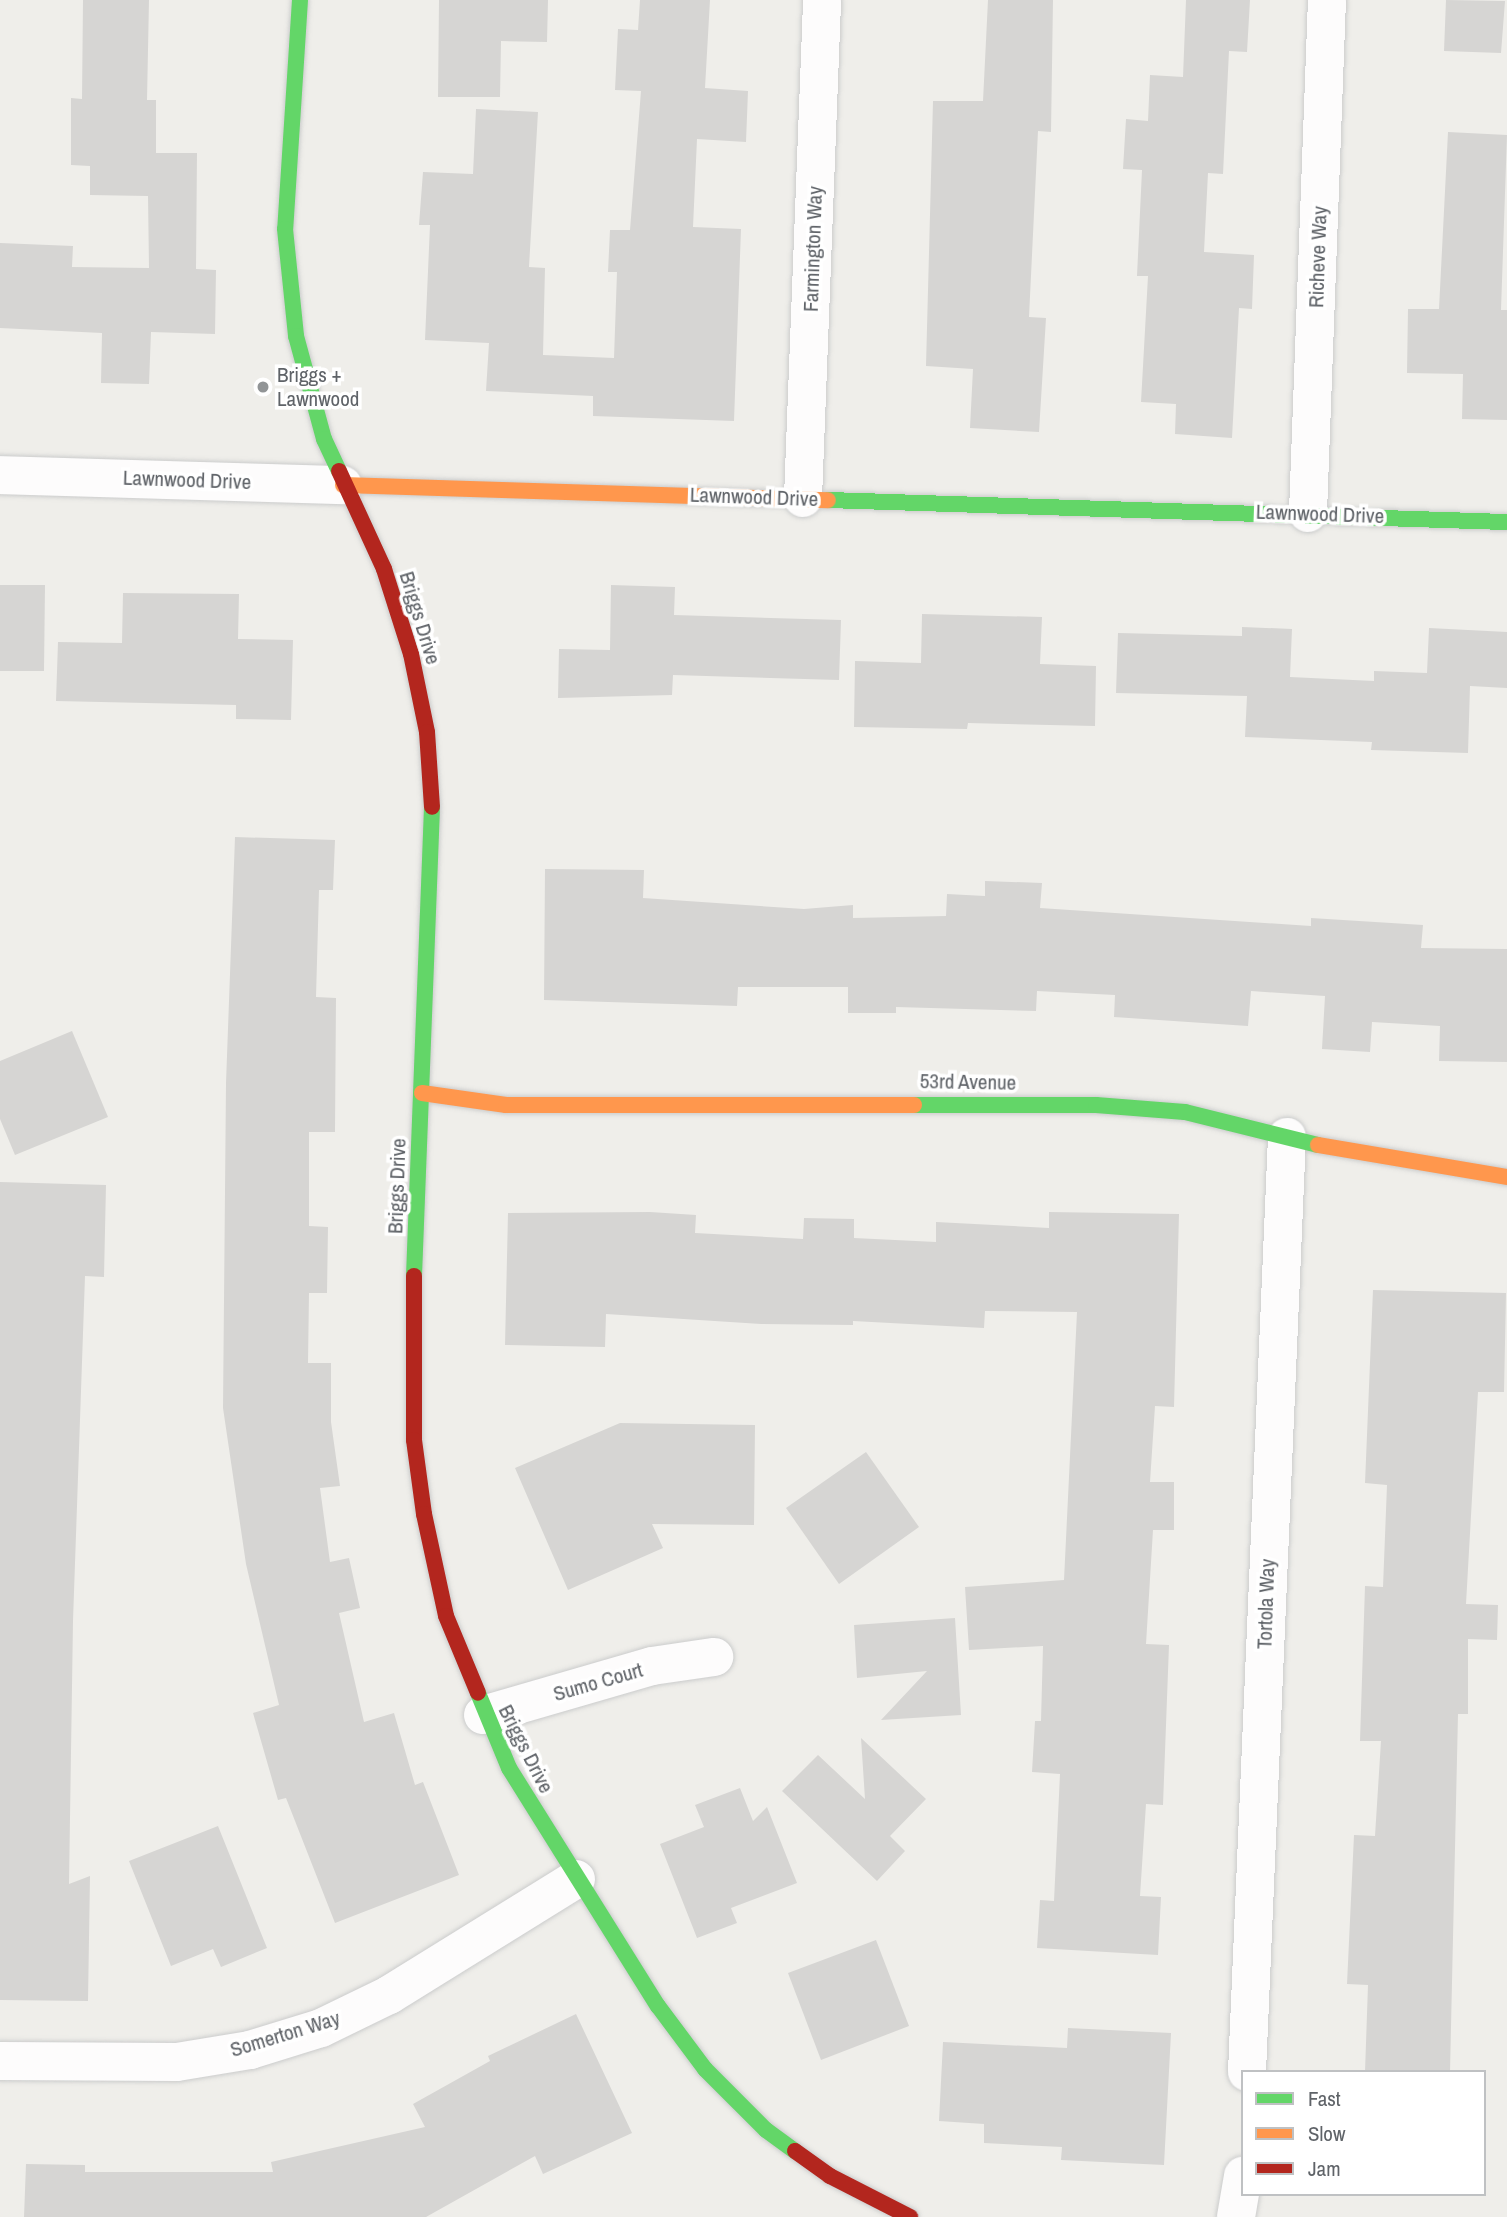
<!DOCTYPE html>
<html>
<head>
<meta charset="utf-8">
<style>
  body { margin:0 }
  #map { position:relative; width:1507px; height:2217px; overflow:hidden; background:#efeeea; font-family:"Archivo Narrow",sans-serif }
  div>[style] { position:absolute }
  .building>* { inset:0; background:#d6d5d3 }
  .roads { filter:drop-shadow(0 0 2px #cbcccc) drop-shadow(0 0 2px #cbcccc) }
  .street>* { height:38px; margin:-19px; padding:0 19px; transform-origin:19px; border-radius:19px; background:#fdfcfc }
  .fast>* { height:16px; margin:-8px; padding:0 8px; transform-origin:8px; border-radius:8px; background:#63d668 }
  .slow>* { height:16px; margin:-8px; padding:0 8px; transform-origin:8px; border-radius:8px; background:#ff974d }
  .jam>* { height:16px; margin:-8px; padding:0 8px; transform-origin:8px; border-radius:8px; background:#b3261e }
  .dots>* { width:19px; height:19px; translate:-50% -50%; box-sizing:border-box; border:4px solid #fff; border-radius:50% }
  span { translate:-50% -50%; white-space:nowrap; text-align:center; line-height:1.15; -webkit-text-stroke:7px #fff; paint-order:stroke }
  .street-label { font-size:21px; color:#5f6368 }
  .poi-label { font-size:21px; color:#5f6368 }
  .left { translate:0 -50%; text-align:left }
  .legend { position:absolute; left:1241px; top:2070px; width:245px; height:126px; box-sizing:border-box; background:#fff; border:2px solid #bfc1c3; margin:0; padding:9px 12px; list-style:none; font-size:21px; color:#5f6368 }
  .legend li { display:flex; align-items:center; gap:14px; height:35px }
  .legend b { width:35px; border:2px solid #bfc1c3 }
</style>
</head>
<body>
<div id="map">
  <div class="building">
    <i style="clip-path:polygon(83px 0,149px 0,147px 100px,156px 100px,156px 153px,197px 153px,196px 269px,216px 270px,215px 334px,151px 332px,149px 384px,101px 383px,102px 333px,0 328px,0 243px,73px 246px,72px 267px,149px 268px,148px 196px,90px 195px,90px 166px,71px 165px,71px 98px,82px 99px)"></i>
    <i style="clip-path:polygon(439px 0,548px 0,547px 42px,501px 41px,500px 97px,438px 97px)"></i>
    <i style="clip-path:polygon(640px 0,710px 0,705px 88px,748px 91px,746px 142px,697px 139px,693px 227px,741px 229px,734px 421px,593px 416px,593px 396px,486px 391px,489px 343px,425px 340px,430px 225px,419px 225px,423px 172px,473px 174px,476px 109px,538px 112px,529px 267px,545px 268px,543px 355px,614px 358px,617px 272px,608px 272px,610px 230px,630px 230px,641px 91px,615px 90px,618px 29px,638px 30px)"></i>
    <i style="clip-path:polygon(988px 0,1053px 0,1051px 132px,1038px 131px,1029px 317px,1046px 318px,1039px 432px,970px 428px,973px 369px,926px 366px,933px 101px,983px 101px)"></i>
    <i style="clip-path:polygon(1186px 0,1250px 0,1247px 52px,1229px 51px,1223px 174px,1208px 173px,1204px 252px,1254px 255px,1252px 309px,1239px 308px,1232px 438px,1175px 434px,1176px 404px,1141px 402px,1148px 276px,1137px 276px,1142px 170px,1123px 169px,1126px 119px,1148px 121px,1150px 75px,1183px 77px)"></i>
    <i style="clip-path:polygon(1446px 0,1505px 1px,1501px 53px,1444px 51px)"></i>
    <i style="clip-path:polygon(1448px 132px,1507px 135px,1501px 310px,1507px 310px,1507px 420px,1462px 419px,1463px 374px,1407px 373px,1408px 309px,1439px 309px)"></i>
    <i style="clip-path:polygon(0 585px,45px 585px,44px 671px,0 671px)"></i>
    <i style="clip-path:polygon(611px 585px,675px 587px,674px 615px,841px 620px,839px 680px,673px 675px,672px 695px,558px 698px,559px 649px,610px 650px)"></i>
    <i style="clip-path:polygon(123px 593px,239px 594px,238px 639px,293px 640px,291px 720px,236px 719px,236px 705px,56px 701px,58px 642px,122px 643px)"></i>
    <i style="clip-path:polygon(922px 614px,1042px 617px,1040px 664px,1096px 666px,1095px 726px,968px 723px,967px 729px,854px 727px,855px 661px,921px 663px)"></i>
    <i style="clip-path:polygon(1242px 627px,1292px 629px,1290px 677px,1374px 681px,1374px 671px,1427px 673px,1429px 628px,1507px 632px,1507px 688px,1470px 686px,1468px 753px,1371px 750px,1372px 742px,1245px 737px,1247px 696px,1116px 693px,1118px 633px,1242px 636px)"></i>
    <i style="clip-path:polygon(235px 837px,335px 840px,333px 890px,319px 890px,316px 997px,336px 998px,335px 1132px,309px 1132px,309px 1226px,328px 1227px,327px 1293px,309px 1293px,308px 1363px,331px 1363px,331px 1422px,340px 1486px,320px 1488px,330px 1562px,349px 1558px,360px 1608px,339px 1613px,364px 1722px,394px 1713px,415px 1785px,423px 1782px,459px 1875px,335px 1923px,286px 1798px,278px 1800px,253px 1713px,279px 1705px,246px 1564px,223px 1408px,226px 1083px)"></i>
    <i style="clip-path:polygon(545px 869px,644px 870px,643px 898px,804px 909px,853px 905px,853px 918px,946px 916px,947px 894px,985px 896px,985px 881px,1042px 883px,1040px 908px,1311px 926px,1311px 918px,1423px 925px,1421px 948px,1507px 949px,1507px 1062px,1439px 1061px,1440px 1026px,1372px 1022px,1370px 1052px,1322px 1049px,1325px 996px,1251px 991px,1248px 1026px,1114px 1017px,1115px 995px,1037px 991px,1036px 1011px,896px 1007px,896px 1013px,848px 1013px,848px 987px,738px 987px,737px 1006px,544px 1000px)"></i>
    <i style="clip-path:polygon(72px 1031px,108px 1117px,15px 1155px,0 1119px,0 1061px)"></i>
    <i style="clip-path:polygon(0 1182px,106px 1185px,104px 1277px,85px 1276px,73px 1621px,69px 1884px,90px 1876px,88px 2001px,0 2000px)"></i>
    <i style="clip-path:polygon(650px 1212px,696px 1215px,695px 1233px,803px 1239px,804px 1218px,854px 1219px,854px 1238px,936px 1242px,936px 1222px,1049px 1228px,1049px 1212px,1179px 1214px,1174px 1407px,1155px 1406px,1150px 1482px,1174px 1482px,1174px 1530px,1153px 1530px,1146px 1644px,1169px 1645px,1163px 1805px,1146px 1804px,1140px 1896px,1161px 1897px,1158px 1955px,1037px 1948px,1040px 1900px,1054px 1901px,1060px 1774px,1032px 1772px,1035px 1721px,1041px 1721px,1043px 1646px,969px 1650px,965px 1587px,1064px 1580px,1077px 1312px,985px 1311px,984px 1328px,853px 1321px,853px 1325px,761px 1324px,606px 1314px,605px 1347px,505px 1345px,508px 1213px)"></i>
    <i style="clip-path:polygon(1373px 1290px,1506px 1293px,1504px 1392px,1478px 1392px,1466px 1604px,1498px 1605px,1497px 1640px,1468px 1639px,1468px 1714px,1458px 1714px,1450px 2072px,1365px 2072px,1368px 1985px,1347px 1984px,1354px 1835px,1375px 1836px,1381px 1741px,1360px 1741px,1365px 1586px,1383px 1587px,1387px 1485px,1365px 1483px)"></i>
    <i style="clip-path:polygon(620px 1423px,755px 1425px,754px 1525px,652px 1524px,663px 1548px,568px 1590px,515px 1468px)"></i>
    <i style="clip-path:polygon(866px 1452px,919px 1527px,839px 1584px,786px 1508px)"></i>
    <i style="clip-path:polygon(955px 1618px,961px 1715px,881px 1720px,927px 1671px,857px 1678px,854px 1625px)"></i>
    <i style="clip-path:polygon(861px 1738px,926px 1799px,890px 1836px,905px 1851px,877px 1881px,782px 1791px,818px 1755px,865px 1799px)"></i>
    <i style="clip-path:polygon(740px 1788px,753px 1821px,767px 1807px,797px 1883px,731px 1908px,737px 1923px,697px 1938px,660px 1844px,704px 1827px,695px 1805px)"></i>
    <i style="clip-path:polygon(218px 1826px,267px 1948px,221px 1967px,213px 1949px,171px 1966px,129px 1861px)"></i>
    <i style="clip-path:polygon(876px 1940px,909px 2026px,821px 2060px,788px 1973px)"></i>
    <i style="clip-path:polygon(576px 2014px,632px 2133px,543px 2174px,535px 2156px,426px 2217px,24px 2217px,26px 2164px,85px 2165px,85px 2172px,273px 2172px,271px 2162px,425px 2127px,413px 2104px,490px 2061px,488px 2056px)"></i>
    <i style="clip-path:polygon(1068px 2028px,1171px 2033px,1164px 2165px,1061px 2160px,1062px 2147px,984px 2143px,984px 2124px,939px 2121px,943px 2042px,1067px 2048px)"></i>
  </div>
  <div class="roads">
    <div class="street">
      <i style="left:0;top:475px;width:343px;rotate:1.7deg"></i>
      <i style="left:803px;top:498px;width:498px;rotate:-87.8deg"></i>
      <i style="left:1308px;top:513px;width:513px;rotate:-87.88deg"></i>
      <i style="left:483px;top:1715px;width:176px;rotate:-16.2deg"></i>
      <i style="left:652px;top:1666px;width:63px;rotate:-8.3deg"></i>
      <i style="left:0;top:2061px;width:177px;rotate:0.3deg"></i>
      <i style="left:177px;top:2062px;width:74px;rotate:-9.3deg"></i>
      <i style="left:250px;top:2050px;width:74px;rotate:-17.2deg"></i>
      <i style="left:321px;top:2028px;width:76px;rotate:-25.9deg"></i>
      <i style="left:389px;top:1995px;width:220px;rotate:-31.8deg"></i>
      <i style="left:1247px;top:2072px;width:936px;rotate:-87.55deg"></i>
      <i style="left:1236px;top:2217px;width:42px;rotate:-80.3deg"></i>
    </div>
    <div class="fast">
      <i style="left:300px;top:0;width:229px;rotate:93.7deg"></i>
      <i style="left:285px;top:229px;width:108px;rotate:84.1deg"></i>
      <i style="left:296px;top:336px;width:107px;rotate:74.8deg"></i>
      <i style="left:324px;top:439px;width:35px;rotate:65deg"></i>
      <i style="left:828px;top:500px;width:679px;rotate:1.86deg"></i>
      <i style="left:914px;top:1105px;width:182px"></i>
      <i style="left:1096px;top:1105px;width:89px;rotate:4.5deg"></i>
      <i style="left:1185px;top:1112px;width:137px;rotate:13.9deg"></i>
      <i style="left:414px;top:1276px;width:469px;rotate:-87.8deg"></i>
      <i style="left:478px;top:1693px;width:81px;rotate:67.5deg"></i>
      <i style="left:509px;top:1768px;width:281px;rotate:58deg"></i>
      <i style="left:658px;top:2006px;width:79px;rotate:53.3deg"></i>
      <i style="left:705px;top:2069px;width:86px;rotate:45deg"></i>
      <i style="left:766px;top:2130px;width:36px;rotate:36deg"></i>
    </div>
    <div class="slow">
      <i style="left:343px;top:485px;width:485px;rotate:1.8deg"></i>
      <i style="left:422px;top:1093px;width:85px;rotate:8.1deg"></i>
      <i style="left:506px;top:1105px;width:408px"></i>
      <i style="left:1318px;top:1145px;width:192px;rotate:9.6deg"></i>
    </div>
    <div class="jam">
      <i style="left:339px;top:471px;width:108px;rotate:65.3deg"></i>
      <i style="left:384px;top:569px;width:89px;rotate:72.4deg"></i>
      <i style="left:411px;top:654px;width:80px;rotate:78.4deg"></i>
      <i style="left:427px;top:732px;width:75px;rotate:86.2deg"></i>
      <i style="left:414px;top:1276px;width:164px;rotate:90deg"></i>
      <i style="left:414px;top:1440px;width:75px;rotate:82.3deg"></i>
      <i style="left:424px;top:1514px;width:104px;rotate:77.8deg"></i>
      <i style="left:446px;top:1616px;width:83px;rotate:67.4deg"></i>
      <i style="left:795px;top:2151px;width:43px;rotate:35.5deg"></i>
      <i style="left:830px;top:2176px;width:90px;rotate:27.1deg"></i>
    </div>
  </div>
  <div class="dots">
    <i style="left:263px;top:387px;background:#919496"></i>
  </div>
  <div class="street-label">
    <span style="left:813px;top:249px;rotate:-88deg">Farmington Way</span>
    <span style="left:1318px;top:257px;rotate:-88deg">Richeve Way</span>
    <span style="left:187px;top:480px;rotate:2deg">Lawnwood Drive</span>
    <span style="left:754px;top:497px;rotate:2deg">Lawnwood Drive</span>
    <span style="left:1320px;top:514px;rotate:2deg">Lawnwood Drive</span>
    <span style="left:420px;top:618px;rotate:73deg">Briggs Drive</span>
    <span style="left:968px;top:1082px;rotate:1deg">53rd Avenue</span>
    <span style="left:397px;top:1186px;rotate:-88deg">Briggs Drive</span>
    <span style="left:1266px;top:1604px;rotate:-88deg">Tortola Way</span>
    <span style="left:598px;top:1682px;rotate:-16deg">Sumo Court</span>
    <span style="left:526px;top:1749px;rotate:63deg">Briggs Drive</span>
    <span style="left:285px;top:2034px;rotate:-17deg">Somerton Way</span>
  </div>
  <div class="poi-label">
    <span class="left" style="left:277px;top:387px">Briggs +<br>Lawnwood</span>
  </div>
  <ul class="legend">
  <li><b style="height:9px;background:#63d668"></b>Fast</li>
  <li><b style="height:9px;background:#ff974d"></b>Slow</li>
  <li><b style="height:9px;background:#b3261e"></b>Jam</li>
  </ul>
</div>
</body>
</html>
